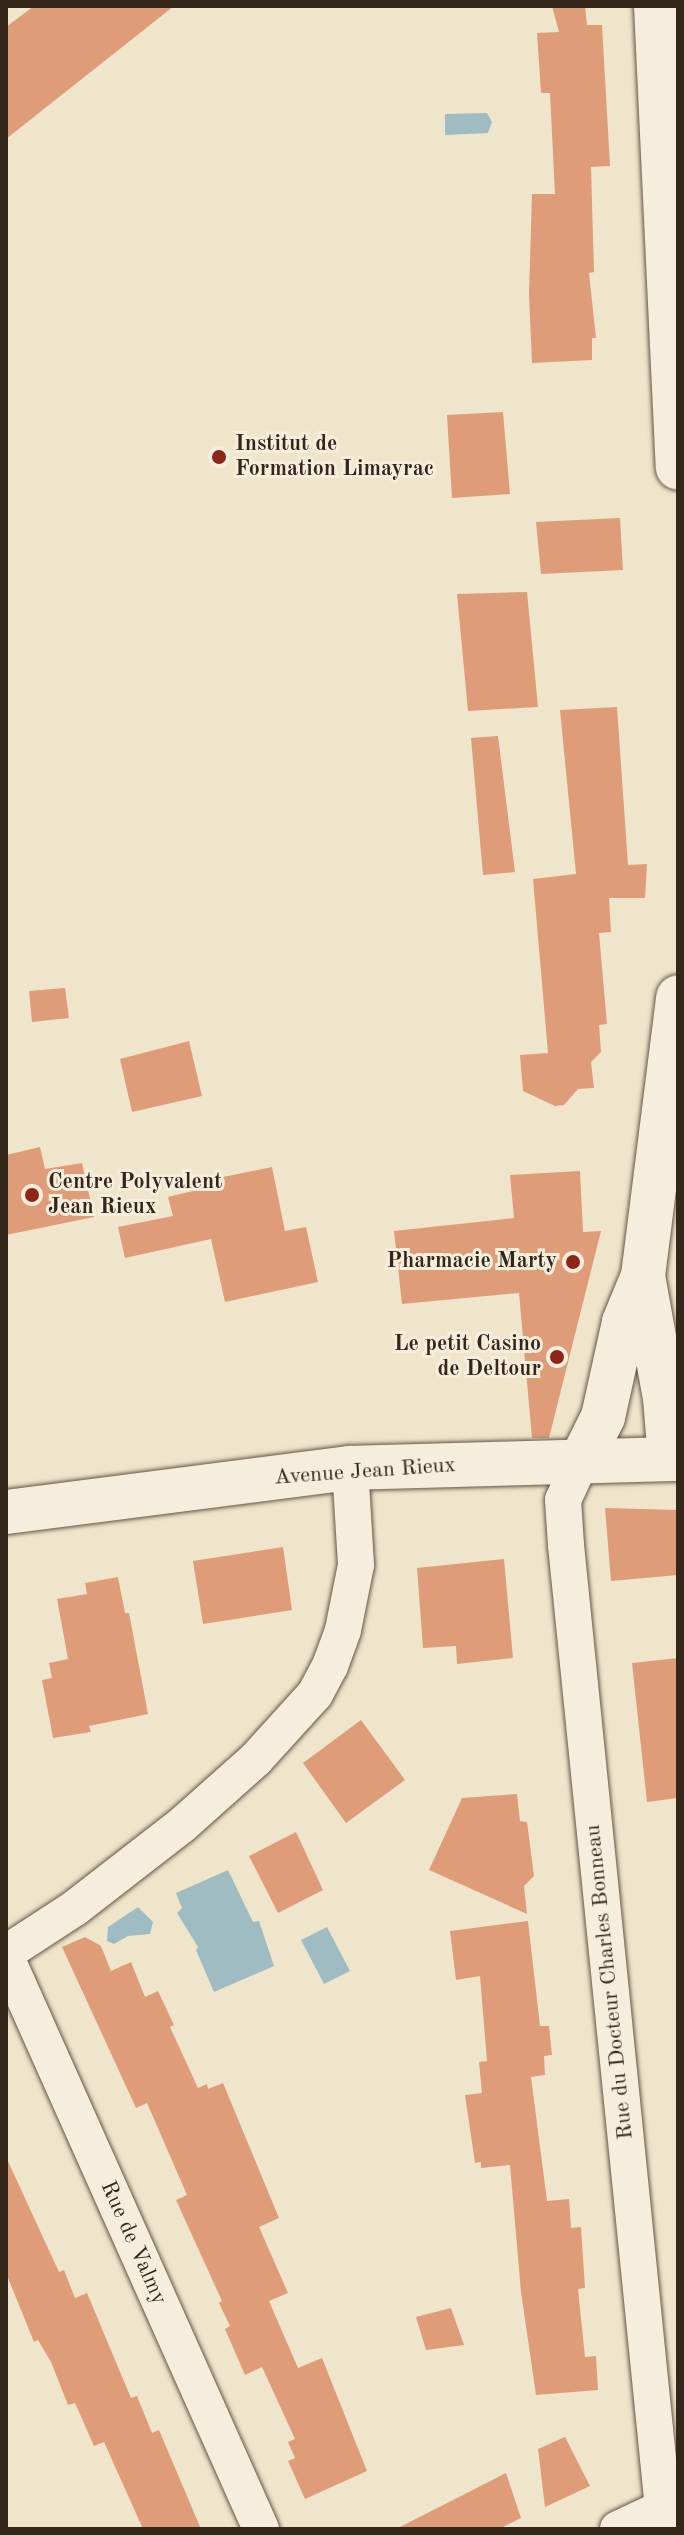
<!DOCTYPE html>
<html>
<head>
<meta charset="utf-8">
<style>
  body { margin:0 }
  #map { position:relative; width:684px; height:2535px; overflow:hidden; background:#efe5cb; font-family:"Old Standard TT",serif }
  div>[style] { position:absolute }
  .water>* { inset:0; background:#a0bcc3 }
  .building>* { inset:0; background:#df9c79 }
  .roads { filter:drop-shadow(0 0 2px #645646) drop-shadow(0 0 2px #645646) }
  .street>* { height:36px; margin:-18px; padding:0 18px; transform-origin:18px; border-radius:18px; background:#f5eedd }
  .secondary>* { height:44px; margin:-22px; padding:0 22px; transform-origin:22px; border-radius:22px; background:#f5eedd }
  .dots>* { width:22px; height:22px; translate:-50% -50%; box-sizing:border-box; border:4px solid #f5eedd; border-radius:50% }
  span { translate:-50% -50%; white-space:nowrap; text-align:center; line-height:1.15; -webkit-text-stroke:6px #f5eedd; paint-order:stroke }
  .poi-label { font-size:22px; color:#35261a; font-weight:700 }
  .left { translate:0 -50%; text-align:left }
  .right { translate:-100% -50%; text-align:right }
  .street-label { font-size:22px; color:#35261a }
  .frame { position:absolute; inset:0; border:8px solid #35261a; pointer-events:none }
</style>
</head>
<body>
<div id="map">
  <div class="water">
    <i style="clip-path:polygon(487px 113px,492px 122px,488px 133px,445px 135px,445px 114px)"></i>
    <i style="clip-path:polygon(228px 1870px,253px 1922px,259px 1921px,274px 1966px,214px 1992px,196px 1950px,198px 1947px,177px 1913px,182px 1908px,176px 1893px)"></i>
    <i style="clip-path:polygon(138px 1907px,153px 1922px,150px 1934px,128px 1936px,114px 1944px,107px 1941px,108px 1927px)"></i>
    <i style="clip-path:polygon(327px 1927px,350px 1971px,324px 1984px,301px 1940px)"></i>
  </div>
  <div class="building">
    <i style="clip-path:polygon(34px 6px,174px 6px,6px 139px,6px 27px)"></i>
    <i style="clip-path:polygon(552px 6px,585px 6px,587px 25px,602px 25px,610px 166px,591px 167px,594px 272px,589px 273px,596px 338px,592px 338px,592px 360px,532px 363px,529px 294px,532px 194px,555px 194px,550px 93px,541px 93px,537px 33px,559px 32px)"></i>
    <i style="clip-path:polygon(503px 412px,510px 494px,452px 498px,447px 415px)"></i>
    <i style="clip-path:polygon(620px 518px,623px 570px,541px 574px,536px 522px)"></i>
    <i style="clip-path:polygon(527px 592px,538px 707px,468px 711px,457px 594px)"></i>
    <i style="clip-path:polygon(617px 707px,628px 865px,647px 864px,645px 898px,609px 898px,611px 932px,599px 933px,607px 1024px,599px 1025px,601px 1052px,591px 1062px,594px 1088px,578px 1089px,564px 1105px,555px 1106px,523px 1091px,520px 1055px,548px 1053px,533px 879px,576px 874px,560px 710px)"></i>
    <i style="clip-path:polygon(498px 736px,515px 872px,483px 875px,471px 738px)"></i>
    <i style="clip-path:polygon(65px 988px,69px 1018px,32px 1022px,29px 991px)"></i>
    <i style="clip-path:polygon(189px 1041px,202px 1096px,132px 1112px,120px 1059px)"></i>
    <i style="clip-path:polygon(40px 1147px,45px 1169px,82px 1163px,94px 1217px,6px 1235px,6px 1155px)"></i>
    <i style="clip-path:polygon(272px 1167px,285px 1231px,306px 1227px,318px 1282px,225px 1302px,211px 1239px,125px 1258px,118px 1227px,173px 1216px,168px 1197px,201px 1189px,199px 1182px)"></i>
    <i style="clip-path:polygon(580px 1171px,583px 1232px,601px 1231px,549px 1438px,532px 1438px,519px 1293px,402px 1304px,394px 1231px,514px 1218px,510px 1175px)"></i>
    <i style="clip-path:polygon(605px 1508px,678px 1510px,678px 1575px,611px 1581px)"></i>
    <i style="clip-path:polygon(283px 1547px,292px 1610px,203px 1624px,193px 1561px)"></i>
    <i style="clip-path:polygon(504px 1559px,513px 1658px,457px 1664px,456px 1646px,423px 1648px,417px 1568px)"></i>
    <i style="clip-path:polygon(118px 1577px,125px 1613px,129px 1613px,148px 1714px,89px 1726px,91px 1732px,53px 1738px,42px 1680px,52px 1678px,49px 1663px,68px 1659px,57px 1599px,87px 1594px,85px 1583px)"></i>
    <i style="clip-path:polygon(678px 1658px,678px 1798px,647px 1802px,632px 1663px)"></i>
    <i style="clip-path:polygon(361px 1720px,405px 1780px,346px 1823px,303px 1763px)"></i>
    <i style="clip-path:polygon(517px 1794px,520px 1821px,527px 1822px,534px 1876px,524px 1886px,527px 1914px,429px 1870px,462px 1798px)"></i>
    <i style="clip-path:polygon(296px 1832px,323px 1890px,278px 1913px,249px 1856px)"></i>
    <i style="clip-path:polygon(528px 1921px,540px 2026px,549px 2026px,552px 2055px,544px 2056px,545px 2075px,531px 2077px,547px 2201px,569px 2199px,571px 2228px,581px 2227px,585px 2288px,578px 2289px,585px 2357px,596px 2356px,598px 2390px,536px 2395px,521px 2292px,510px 2165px,481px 2168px,481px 2162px,475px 2163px,465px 2095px,482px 2093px,479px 2062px,487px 2061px,480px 1976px,456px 1980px,450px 1931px)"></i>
    <i style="clip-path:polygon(85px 1937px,101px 1946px,111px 1971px,131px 1962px,145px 1997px,158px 1991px,174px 2025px,170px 2027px,198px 2088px,207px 2084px,208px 2089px,223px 2083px,279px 2218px,259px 2227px,288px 2293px,269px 2301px,298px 2368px,322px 2358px,367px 2471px,305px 2499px,288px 2461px,295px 2458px,288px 2442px,295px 2439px,262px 2367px,245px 2375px,225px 2329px,230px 2326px,219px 2303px,222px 2301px,176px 2200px,187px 2195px,147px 2103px,136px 2108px,62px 1947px)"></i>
    <i style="clip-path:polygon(6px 2157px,59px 2272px,64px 2270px,75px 2298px,87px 2293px,131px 2398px,137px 2396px,152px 2433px,159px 2430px,201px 2529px,143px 2529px,104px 2442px,94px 2446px,75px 2403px,68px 2405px,51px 2362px,38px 2340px,34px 2342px,6px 2273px)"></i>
    <i style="clip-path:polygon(451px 2308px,464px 2345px,426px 2350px,416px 2317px)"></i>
    <i style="clip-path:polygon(565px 2437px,590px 2486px,545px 2507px,538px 2449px)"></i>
    <i style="clip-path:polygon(506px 2473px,521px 2518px,499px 2529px,396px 2529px)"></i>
  </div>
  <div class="roads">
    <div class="street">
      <i style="left:582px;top:1459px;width:45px;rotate:114.9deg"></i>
      <i style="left:563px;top:1500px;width:45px;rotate:86.2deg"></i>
      <i style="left:566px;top:1545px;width:989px;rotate:84.25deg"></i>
      <i style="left:6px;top:1953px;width:82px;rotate:-33.1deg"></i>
      <i style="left:75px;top:1908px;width:135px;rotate:-37.8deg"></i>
      <i style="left:182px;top:1825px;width:99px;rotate:-41.7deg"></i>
      <i style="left:256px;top:1759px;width:88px;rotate:-47.8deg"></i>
      <i style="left:315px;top:1694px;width:32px;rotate:-62deg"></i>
      <i style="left:330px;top:1666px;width:38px;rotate:-70deg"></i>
      <i style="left:343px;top:1630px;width:66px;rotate:-78.7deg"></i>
      <i style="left:356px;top:1565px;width:97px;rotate:-93.5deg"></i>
      <i style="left:6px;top:1957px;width:626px;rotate:65.97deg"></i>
      <i style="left:618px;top:2529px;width:50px;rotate:-25deg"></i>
    </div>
    <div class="secondary">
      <i style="left:656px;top:6px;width:462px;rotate:87.3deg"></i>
      <i style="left:643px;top:1276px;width:124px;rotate:79.8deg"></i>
      <i style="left:665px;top:1398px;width:61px;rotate:85.3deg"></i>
      <i style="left:582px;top:1459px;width:47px;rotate:-63.4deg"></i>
      <i style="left:603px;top:1417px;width:97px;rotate:-77.5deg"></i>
      <i style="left:624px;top:1322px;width:50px;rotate:-67.6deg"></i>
      <i style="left:643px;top:1276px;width:281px;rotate:-82.8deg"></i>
      <i style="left:6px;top:1512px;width:347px;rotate:-7.3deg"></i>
      <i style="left:350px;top:1468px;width:328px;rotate:-1.6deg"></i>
    </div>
  </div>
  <div class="dots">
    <i style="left:219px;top:457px;background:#8f2418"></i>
    <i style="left:32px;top:1195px;background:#8f2418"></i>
    <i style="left:573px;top:1262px;background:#8f2418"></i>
    <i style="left:557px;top:1357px;background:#8f2418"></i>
  </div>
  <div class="poi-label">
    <span class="left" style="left:235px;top:457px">Institut de<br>Formation Limayrac</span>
    <span class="left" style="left:48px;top:1195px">Centre Polyvalent<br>Jean Rieux</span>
    <span class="right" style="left:557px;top:1262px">Pharmacie Marty</span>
    <span class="right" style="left:541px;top:1357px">Le petit Casino<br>de Deltour</span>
  </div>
  <div class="street-label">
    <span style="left:365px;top:1472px;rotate:-4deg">Avenue Jean Rieux</span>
    <span style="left:610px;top:1982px;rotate:-96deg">Rue du Docteur Charles Bonneau</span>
    <span style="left:133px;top:2243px;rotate:66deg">Rue de Valmy</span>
  </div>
  <div class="frame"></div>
</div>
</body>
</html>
